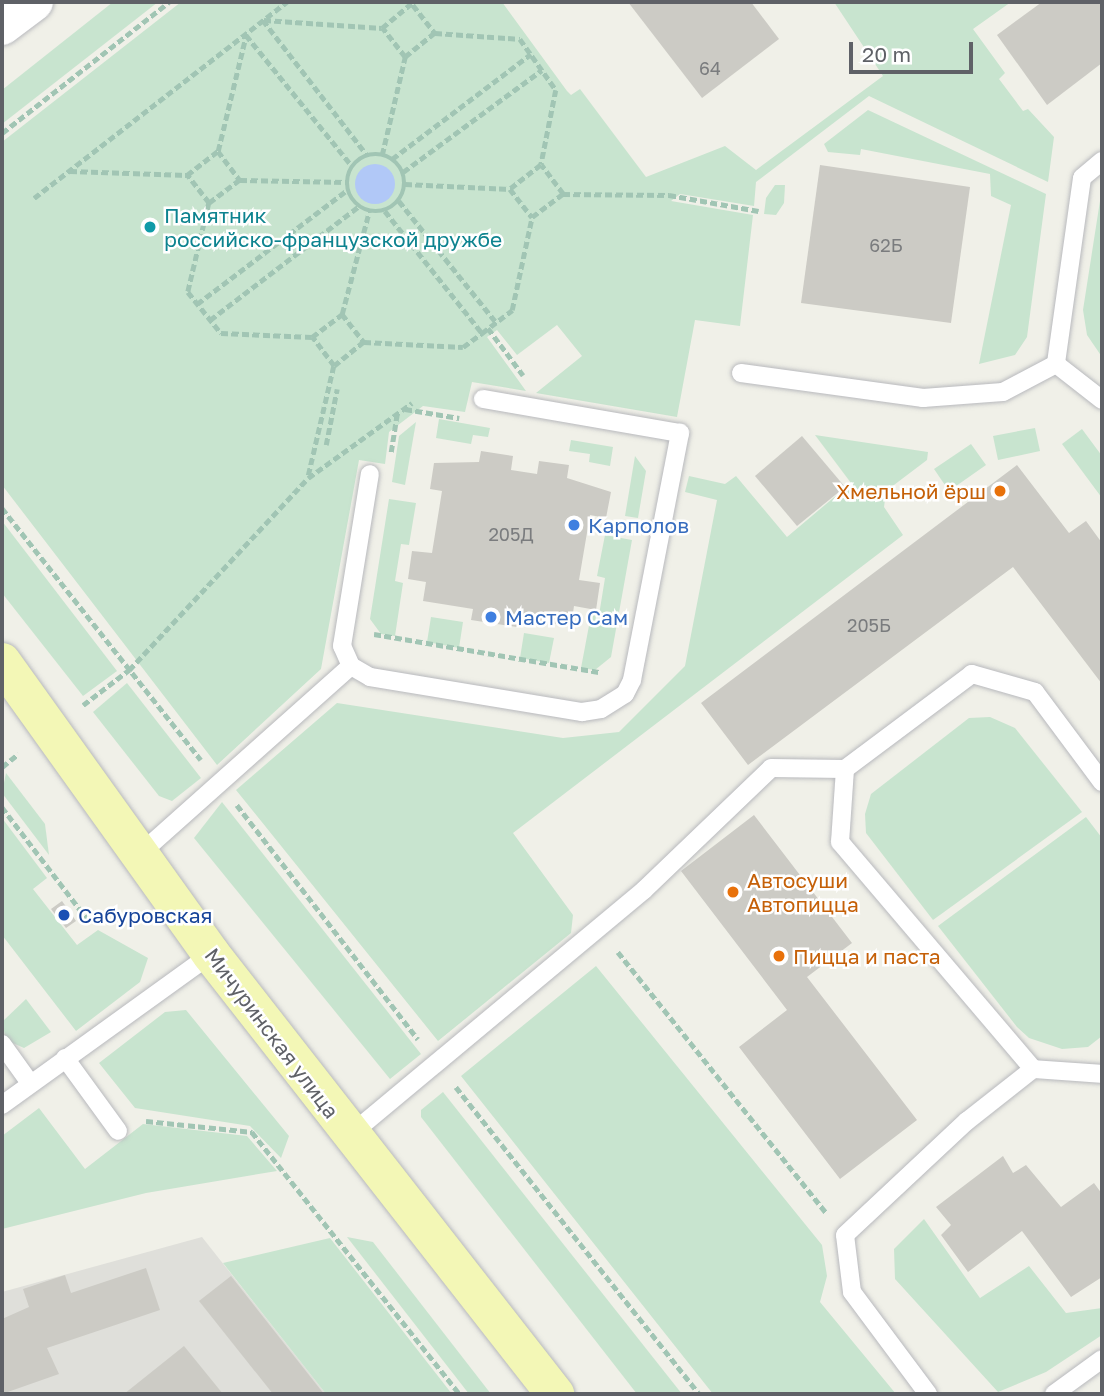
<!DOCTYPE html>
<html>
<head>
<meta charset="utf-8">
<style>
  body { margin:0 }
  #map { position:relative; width:1104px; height:1396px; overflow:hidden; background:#f0f0e8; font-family:"Golos Text",sans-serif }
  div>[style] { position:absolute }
  .industrial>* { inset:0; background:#dfdfda }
  .green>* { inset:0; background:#c8e4cf }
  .water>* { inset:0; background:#b1c8f7 }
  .round { border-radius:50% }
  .building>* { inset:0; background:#cccbc5 }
  .path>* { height:4.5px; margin-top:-2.25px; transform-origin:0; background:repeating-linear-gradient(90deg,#a1c5b4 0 7px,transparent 0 10.5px) }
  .path>.ring { margin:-2.25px; padding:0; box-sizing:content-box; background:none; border:4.5px solid #a1c5b4; border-radius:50% }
  .roads { filter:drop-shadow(0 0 2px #b8b9bd) drop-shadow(0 0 2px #b8b9bd) }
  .service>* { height:18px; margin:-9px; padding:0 9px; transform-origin:9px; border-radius:9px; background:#fff }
  .secondary>* { height:38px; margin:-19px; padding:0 19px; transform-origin:19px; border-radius:19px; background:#fff }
  .primary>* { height:38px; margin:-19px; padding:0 19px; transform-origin:19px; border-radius:19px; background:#f3f7b6 }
  .dots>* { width:19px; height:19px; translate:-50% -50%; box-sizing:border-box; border:4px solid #fff; border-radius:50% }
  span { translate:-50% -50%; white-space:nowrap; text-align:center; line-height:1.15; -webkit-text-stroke:5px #fff; paint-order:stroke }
  .number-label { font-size:18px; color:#7a7c7e }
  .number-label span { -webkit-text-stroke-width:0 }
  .culture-label { font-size:21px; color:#0d838f }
  .left { translate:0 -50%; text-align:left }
  .food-label { font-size:21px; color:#c56008 }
  .right { translate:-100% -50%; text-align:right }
  .shop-label { font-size:21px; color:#366cbe }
  .transit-label { font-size:21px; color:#164399 }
  .street-label { font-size:21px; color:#5f6167 }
  .frame { position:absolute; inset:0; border:4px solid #5f6167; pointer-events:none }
  .scale { position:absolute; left:849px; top:42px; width:124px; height:32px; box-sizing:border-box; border:4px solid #5f6167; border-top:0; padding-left:9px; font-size:21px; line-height:24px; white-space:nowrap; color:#5f6167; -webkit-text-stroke:5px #fff; paint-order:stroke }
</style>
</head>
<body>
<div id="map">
  <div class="industrial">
    <i style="clip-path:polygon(202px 1237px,326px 1394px,2px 1394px,2px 1292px)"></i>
  </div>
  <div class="green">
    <i style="clip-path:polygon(113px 2px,158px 2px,2px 124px,2px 90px)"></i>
    <i style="clip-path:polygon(181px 2px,502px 2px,567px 91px,571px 95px,580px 89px,646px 177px,725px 146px,756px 170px,883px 76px,834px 2px,1011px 2px,973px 29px,1005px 73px,999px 79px,1023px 111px,1028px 109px,1054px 137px,1048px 182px,869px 96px,756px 182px,754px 206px,680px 194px,671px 201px,753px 215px,740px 326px,695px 320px,677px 417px,536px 393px,582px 356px,557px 325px,517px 355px,497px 330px,487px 337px,526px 391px,472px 382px,465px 412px,423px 406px,389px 432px,385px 464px,359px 460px,321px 669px,217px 765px,2px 485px,2px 142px)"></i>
    <i style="clip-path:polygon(868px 110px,1046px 194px,1027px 337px,1015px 355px,979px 364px,1011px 205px,991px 196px,990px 174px,861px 149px,860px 155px,828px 152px,824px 144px)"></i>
    <i style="clip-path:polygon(775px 185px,785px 185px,784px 203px,776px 215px,764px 214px,766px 198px)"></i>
    <i style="clip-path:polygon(1102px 188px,1102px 357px,1087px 335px,1083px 310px)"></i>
    <i style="clip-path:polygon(439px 419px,490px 428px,488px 437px,473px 435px,471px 444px,436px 438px)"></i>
    <i style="clip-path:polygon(416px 422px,405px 485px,392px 482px,399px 436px)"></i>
    <i style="clip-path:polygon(1035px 428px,1040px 451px,998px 460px,993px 436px)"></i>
    <i style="clip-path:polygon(1082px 429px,1102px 456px,1102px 498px,1062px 444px)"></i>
    <i style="clip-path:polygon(815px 435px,928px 452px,927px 460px,886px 491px,884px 507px,903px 535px,513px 833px,573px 915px,571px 933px,438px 1041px,236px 790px,337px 703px,563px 738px,619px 732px,685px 666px,717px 500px,685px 492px,689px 476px,725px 484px,736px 476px,787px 537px,851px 483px)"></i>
    <i style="clip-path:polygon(571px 440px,613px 447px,610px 466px,589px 462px,590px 454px,569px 451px)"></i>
    <i style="clip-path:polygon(971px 444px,986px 465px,949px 491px,934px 469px)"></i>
    <i style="clip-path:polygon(635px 456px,646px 471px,638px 518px,625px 516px)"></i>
    <i style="clip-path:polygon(389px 499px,416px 503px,409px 545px,401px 544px,395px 581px,403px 583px,395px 636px,381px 634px,370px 619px)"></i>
    <i style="clip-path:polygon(2px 521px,117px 671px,83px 696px,2px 593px)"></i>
    <i style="clip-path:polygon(605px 535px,632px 540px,611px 657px,595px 670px,581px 668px,591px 615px,599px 615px,605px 578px,597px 576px)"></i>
    <i style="clip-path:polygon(431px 617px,463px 622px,459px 648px,427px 642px)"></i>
    <i style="clip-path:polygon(524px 633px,554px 638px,549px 663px,520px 658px)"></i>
    <i style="clip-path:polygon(127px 683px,201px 778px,172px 801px,159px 796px,93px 712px)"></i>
    <i style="clip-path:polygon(990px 717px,1015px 728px,1082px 812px,933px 920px,866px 833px,865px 814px,871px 794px,969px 718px)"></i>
    <i style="clip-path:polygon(6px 773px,45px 824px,49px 855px,2px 793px)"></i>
    <i style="clip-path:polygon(222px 802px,421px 1054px,390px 1079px,194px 838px)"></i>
    <i style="clip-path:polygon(1086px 817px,1102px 838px,1102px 1036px,1088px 1047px,1062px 1049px,1029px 1038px,1017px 1027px,938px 926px)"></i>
    <i style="clip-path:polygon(2px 818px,47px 878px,33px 889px,77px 945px,98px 930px,148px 958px,140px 982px,76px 1031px,2px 935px)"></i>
    <i style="clip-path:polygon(596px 966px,822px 1245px,827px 1276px,820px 1302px,896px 1394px,713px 1394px,461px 1076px)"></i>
    <i style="clip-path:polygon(26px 999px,51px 1032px,24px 1048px,6px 1040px,2px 1022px)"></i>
    <i style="clip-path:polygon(186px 1010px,289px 1136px,281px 1158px,250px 1126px,135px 1108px,99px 1063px,165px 1012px)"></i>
    <i style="clip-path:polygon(443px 1092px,682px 1394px,637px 1394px,421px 1117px,421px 1110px)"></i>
    <i style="clip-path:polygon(39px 1108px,85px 1169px,143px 1124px,247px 1136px,277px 1171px,146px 1193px,2px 1229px,2px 1136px)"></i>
    <i style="clip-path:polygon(924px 1219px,980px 1298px,1029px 1266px,1066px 1313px,1102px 1308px,1102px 1335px,1046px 1372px,998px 1392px,895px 1279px,894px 1249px)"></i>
    <i style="clip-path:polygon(347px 1237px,373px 1242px,491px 1394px,469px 1394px)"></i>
    <i style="clip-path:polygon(330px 1238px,452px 1394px,326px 1394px,223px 1263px)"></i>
  </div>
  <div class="water">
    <i class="round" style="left:355px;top:164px;width:40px;height:40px"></i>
  </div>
  <div class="building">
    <i style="clip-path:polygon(628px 2px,751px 2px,779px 39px,702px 98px)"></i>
    <i style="clip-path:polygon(1042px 2px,1102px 2px,1102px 63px,1047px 105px,997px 35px)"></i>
    <i style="clip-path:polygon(820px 165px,970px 187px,951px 323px,801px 303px)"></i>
    <i style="clip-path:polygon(802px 436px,845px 487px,797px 526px,755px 476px)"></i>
    <i style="clip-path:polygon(481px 451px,513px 456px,511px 470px,537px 474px,539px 461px,569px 465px,567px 478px,611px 492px,606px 518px,590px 515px,579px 580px,600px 583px,596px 610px,574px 606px,571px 626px,518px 618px,517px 627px,471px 620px,473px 609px,423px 601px,426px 582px,408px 579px,412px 551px,432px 553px,442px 491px,430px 489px,434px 463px,479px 462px)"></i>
    <i style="clip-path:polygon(1017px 465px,1069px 533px,1086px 521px,1102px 543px,1102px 684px,1013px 567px,748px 765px,701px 703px)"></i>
    <i style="clip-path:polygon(754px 815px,852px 943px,807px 977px,917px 1120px,840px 1179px,739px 1047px,787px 1010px,681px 871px)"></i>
    <i style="clip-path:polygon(62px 901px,76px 921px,66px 928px,51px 909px)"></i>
    <i style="clip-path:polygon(1003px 1156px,1013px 1173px,1026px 1165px,1061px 1207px,1094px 1183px,1102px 1194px,1102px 1277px,1071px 1297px,1022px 1231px,968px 1272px,941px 1235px,951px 1225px,936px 1207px)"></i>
    <i style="clip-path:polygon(146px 1268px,160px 1310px,47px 1348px,59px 1374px,2px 1394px,2px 1319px,29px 1307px,23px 1289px,65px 1275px,71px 1293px)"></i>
    <i style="clip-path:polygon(231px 1276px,324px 1394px,273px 1394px,199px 1301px)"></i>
    <i style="clip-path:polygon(184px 1346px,223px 1394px,124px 1394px)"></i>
  </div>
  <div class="path">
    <i style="left:413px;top:5px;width:36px;rotate:52deg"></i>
    <i style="left:435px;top:33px;width:38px;rotate:141deg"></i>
    <i style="left:405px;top:57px;width:37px;rotate:-128deg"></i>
    <i style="left:382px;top:28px;width:40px;rotate:-40deg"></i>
    <i style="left:263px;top:20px;width:170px;rotate:52.4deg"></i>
    <i style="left:264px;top:20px;width:118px;rotate:3.9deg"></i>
    <i style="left:435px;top:33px;width:85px;rotate:4deg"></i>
    <i style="left:520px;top:39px;width:62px;rotate:54.8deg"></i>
    <i style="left:556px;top:90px;width:76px;rotate:101.3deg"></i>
    <i style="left:541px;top:165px;width:39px;rotate:142deg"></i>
    <i style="left:510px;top:189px;width:36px;rotate:52deg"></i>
    <i style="left:532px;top:217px;width:39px;rotate:-37deg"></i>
    <i style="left:563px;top:194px;width:36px;rotate:-127deg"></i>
    <i style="left:246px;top:35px;width:169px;rotate:51deg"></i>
    <i style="left:2px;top:133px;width:212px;rotate:-38.1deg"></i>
    <i style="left:218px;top:151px;width:36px;rotate:53deg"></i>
    <i style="left:240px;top:180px;width:39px;rotate:143deg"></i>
    <i style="left:209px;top:203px;width:36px;rotate:-128deg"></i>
    <i style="left:187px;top:175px;width:39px;rotate:-38deg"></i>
    <i style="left:218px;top:151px;width:119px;rotate:-76.4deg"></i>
    <i class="ring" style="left:347px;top:154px;width:53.5px;height:53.5px"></i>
    <i style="left:382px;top:155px;width:101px;rotate:-76.8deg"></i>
    <i style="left:392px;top:159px;width:174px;rotate:-37.1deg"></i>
    <i style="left:70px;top:171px;width:117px;rotate:2deg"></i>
    <i style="left:403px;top:172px;width:172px;rotate:-36.3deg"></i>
    <i style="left:240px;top:180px;width:106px;rotate:1.1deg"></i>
    <i style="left:405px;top:184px;width:105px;rotate:2.7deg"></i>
    <i style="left:563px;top:194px;width:106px;rotate:0.5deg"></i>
    <i style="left:669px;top:195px;width:91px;rotate:10.1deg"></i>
    <i style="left:34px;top:198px;width:320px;rotate:-37.8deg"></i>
    <i style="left:399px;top:201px;width:155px;rotate:51.3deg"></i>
    <i style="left:209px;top:203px;width:91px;rotate:103.3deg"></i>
    <i style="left:188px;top:292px;width:53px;rotate:51.2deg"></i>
    <i style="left:221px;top:333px;width:91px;rotate:2.5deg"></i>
    <i style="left:385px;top:211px;width:156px;rotate:51.5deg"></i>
    <i style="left:197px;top:304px;width:188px;rotate:-37.2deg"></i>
    <i style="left:342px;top:314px;width:36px;rotate:52deg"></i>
    <i style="left:364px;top:342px;width:38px;rotate:141deg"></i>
    <i style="left:334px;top:366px;width:36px;rotate:-127deg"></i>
    <i style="left:312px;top:337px;width:38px;rotate:-37deg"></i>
    <i style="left:342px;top:314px;width:106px;rotate:-75.2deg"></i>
    <i style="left:210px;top:320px;width:186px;rotate:-37.4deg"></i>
    <i style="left:488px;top:328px;width:59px;rotate:53.3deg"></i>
    <i style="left:364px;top:342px;width:99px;rotate:2.9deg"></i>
    <i style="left:463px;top:347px;width:24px;rotate:-36deg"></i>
    <i style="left:482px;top:333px;width:38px;rotate:-37deg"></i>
    <i style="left:512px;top:310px;width:95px;rotate:-77.9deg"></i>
    <i style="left:334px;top:366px;width:115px;rotate:103.1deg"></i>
    <i style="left:308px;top:478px;width:128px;rotate:-35.8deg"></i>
    <i style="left:405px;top:409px;width:55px;rotate:9.5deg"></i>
    <i style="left:326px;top:445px;width:57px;rotate:-78.9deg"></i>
    <i style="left:391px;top:452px;width:38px;rotate:-81deg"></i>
    <i style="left:2px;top:508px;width:321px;rotate:51.7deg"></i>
    <i style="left:374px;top:634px;width:228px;rotate:9.6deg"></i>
    <i style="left:83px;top:705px;width:58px;rotate:-37.3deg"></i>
    <i style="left:129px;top:670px;width:262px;rotate:-47deg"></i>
    <i style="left:2px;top:767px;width:21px;rotate:-39deg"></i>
    <i style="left:237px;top:805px;width:296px;rotate:52.3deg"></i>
    <i style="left:2px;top:807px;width:143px;rotate:52.7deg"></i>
    <i style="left:618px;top:952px;width:334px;rotate:51.4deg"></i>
    <i style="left:456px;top:1087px;width:392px;rotate:51.6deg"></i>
    <i style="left:146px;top:1121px;width:107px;rotate:5.9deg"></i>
    <i style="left:252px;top:1132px;width:335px;rotate:51.6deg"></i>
  </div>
  <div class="roads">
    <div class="service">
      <i style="left:1102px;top:161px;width:26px;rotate:140deg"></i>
      <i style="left:1082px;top:178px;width:188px;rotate:98deg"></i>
      <i style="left:1056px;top:364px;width:58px;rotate:38deg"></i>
      <i style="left:741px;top:373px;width:184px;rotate:7.8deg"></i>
      <i style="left:923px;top:398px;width:80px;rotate:-4.3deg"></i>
      <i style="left:1003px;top:392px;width:60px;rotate:-27.8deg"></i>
      <i style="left:351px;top:666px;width:22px;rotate:-114deg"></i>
      <i style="left:342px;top:646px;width:174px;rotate:-80.8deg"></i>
      <i style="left:1102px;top:782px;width:112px;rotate:-126.7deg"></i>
      <i style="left:1035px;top:692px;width:66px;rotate:-164.1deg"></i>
      <i style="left:972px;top:674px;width:159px;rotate:143.2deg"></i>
      <i style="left:845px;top:769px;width:73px;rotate:93.9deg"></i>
      <i style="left:840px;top:842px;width:298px;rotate:49.6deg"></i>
      <i style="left:1033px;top:1069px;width:69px;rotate:4.1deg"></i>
      <i style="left:141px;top:853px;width:281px;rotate:-41.7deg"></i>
      <i style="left:351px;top:666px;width:22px;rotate:30deg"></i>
      <i style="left:370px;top:677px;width:215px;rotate:9.4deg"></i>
      <i style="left:582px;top:712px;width:19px;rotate:-9deg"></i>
      <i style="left:601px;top:709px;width:28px;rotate:-32deg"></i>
      <i style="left:625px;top:694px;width:16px;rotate:-63deg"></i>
      <i style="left:632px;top:680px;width:252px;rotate:-79deg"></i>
      <i style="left:680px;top:433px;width:200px;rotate:-170.2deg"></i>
      <i style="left:2px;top:1044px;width:48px;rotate:54.3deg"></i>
      <i style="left:65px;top:1058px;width:90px;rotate:54deg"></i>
      <i style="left:2px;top:1105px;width:258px;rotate:-35.8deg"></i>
      <i style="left:350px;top:1135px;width:383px;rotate:-39.8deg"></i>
      <i style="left:644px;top:890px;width:176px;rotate:-43.8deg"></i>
      <i style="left:771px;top:768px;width:74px;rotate:0.8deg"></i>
      <i style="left:928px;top:1394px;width:127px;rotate:-126.7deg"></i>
      <i style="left:852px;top:1292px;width:57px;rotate:-97deg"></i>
      <i style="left:845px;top:1235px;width:167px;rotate:-43.1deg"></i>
      <i style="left:967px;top:1121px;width:84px;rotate:-38.2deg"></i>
      <i style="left:1054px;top:1394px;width:59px;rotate:-36.1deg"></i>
    </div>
    <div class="secondary">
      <i style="left:2px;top:26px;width:40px;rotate:-37deg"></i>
    </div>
    <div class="primary">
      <i style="left:2px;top:662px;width:359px;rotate:54.4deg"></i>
      <i style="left:211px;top:954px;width:559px;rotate:51.98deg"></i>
    </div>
  </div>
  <div class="dots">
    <i style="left:150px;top:227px;background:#0f9aa8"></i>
    <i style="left:1000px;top:491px;background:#e8710a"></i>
    <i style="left:574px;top:525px;background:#3f7fe0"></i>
    <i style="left:491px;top:617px;background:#3f7fe0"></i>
    <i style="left:733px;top:892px;background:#e8710a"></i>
    <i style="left:64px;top:915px;background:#1a4fb4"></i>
    <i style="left:779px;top:956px;background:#e8710a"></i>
  </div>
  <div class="number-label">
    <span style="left:710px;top:68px">64</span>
    <span style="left:886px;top:245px">62Б</span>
    <span style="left:511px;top:534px">205Д</span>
    <span style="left:869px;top:625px">205Б</span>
  </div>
  <div class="culture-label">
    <span class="left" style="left:164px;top:227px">Памятник<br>российско-французской дружбе</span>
  </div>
  <div class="food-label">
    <span class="right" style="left:986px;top:491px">Хмельной ёрш</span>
    <span class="left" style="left:747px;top:892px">Автосуши<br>Автопицца</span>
    <span class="left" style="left:793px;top:956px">Пицца и паста</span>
  </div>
  <div class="shop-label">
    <span class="left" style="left:588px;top:525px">Карполов</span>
    <span class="left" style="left:505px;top:617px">Мастер Сам</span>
  </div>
  <div class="transit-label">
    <span class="left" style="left:78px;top:915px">Сабуровская</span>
  </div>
  <div class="street-label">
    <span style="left:272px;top:1033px;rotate:53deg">Мичуринская улица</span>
  </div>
  <div class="frame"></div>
  <div class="scale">20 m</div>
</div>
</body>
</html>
